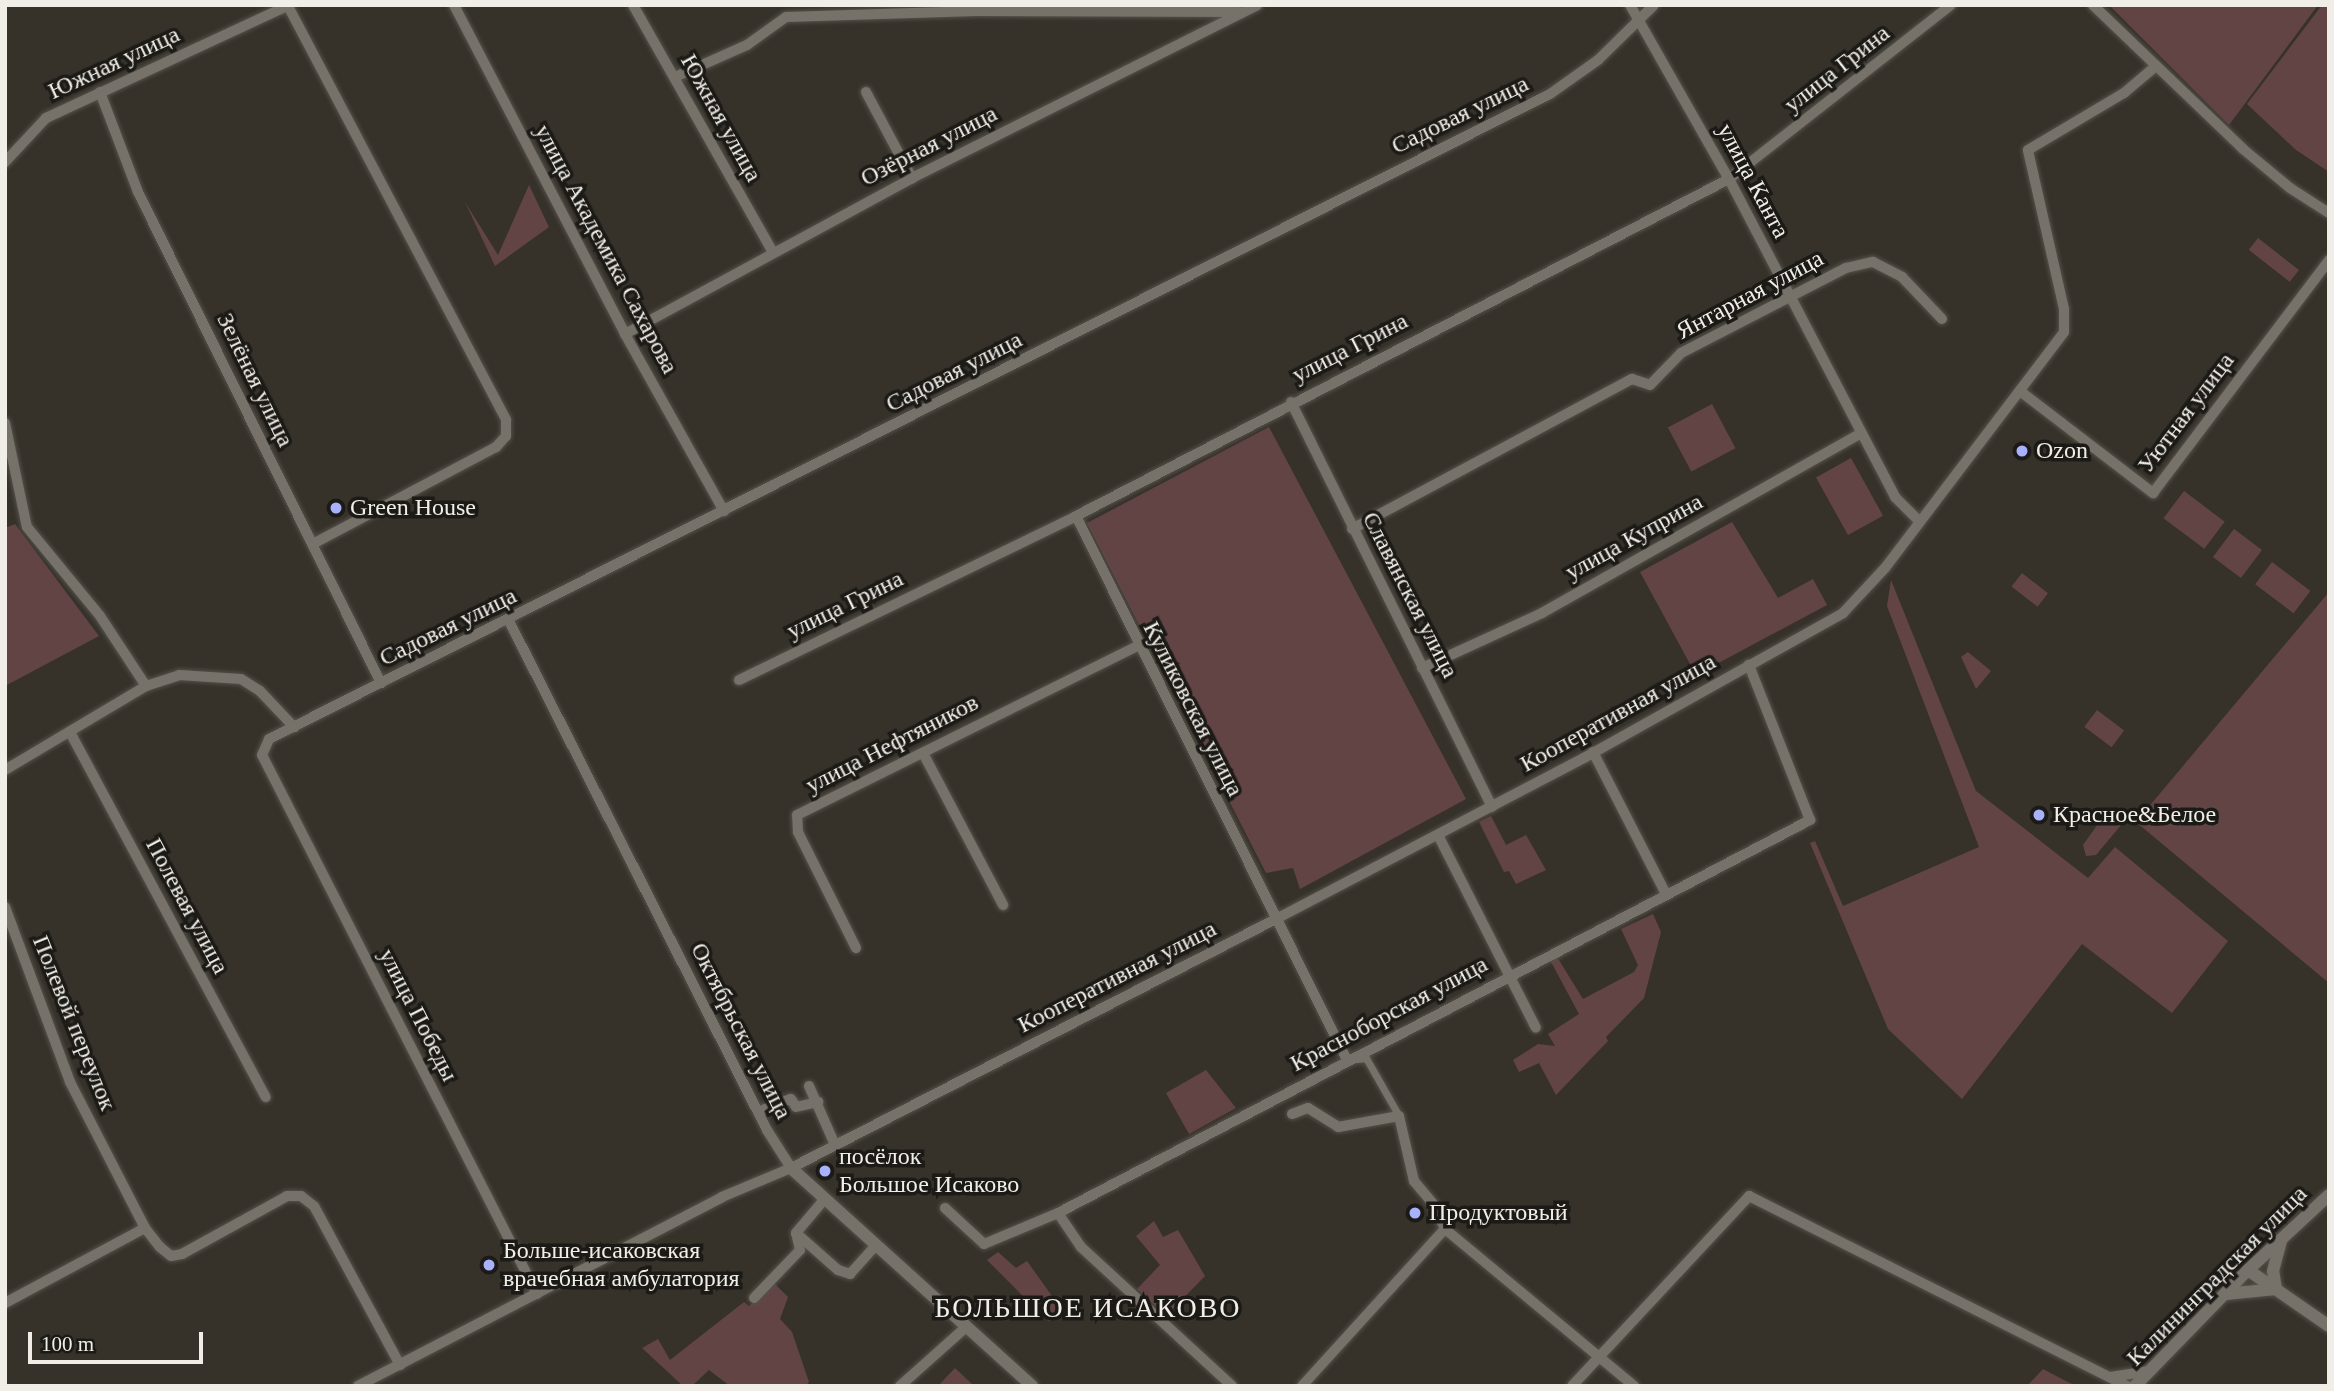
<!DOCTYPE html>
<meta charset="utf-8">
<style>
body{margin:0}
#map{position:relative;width:2334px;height:1391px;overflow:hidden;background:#36322a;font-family:"Times New Roman",serif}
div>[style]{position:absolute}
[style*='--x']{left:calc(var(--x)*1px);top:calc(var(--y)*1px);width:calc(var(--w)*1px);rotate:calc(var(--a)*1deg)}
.green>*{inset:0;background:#634445;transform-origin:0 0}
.roads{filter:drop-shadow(0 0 2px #55514a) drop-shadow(0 0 2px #55514a)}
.pedestrian>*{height:7px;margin:-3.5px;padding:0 3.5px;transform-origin:3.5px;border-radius:3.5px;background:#777269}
.minor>*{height:10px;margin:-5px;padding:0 5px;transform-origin:5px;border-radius:5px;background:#777269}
.tertiary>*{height:12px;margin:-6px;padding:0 6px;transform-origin:6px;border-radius:6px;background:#777269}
.dots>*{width:19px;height:19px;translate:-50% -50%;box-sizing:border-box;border:4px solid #1c1a16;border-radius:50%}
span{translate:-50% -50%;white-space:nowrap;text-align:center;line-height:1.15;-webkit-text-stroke:7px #1c1a16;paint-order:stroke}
.street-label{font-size:24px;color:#f1eee8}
.poi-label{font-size:24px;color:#f1eee8}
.left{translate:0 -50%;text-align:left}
.quarter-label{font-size:28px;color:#f1eee8;letter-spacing:2px}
.frame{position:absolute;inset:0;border:7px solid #f1eee8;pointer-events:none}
.scale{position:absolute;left:28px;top:1332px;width:175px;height:32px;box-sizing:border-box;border:4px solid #f1eee8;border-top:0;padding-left:9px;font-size:21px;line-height:24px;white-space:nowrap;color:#f1eee8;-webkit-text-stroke:5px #1c1a16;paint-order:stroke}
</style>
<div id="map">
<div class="green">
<div style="clip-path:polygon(2109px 5px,2318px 5px,2229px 125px)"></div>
<div style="clip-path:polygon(2322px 5px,2329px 5px,2329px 172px,2296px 150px,2247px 104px)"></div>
<div style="clip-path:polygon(529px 185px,549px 227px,495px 266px,465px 202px,498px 255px)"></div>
<div style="left:2258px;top:238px;width:52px;height:15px;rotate:38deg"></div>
<div style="left:1712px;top:404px;width:50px;height:50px;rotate:62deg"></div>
<div style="clip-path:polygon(1269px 427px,1466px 799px,1300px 889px,1293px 868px,1266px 873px,1087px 523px)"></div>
<div style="left:1851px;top:458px;width:66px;height:40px;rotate:61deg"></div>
<div style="left:2184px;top:491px;width:51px;height:34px;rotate:37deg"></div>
<div style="clip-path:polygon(1732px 522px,1778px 598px,1813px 579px,1827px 605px,1696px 675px,1640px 572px)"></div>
<div style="clip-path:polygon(15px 524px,99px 636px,5px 686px,5px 528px)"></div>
<div style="left:2234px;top:529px;width:35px;height:35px;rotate:37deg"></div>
<div style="left:2272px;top:562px;width:48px;height:28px;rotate:37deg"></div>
<div style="left:2022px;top:573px;width:33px;height:17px;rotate:38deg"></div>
<div style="clip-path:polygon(1891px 580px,1976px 791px,2088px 878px,2115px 847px,2228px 941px,2172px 1013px,2082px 944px,1962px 1099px,1888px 1029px,1810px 843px,1815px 841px,1843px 906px,1979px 847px,1887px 606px)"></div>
<div style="clip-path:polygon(2329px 592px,2329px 983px,2136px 822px)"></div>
<div style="clip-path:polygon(1968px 652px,1991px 671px,1976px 689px,1961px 657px)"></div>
<div style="left:2097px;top:710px;width:34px;height:21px;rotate:37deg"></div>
<div style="clip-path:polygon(2108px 810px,2123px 819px,2122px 824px,2096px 855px,2086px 856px,2083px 845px)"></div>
<div style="clip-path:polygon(1491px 816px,1506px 845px,1526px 835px,1546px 870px,1516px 884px,1509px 871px,1504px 872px,1479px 822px)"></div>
<div style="clip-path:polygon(1653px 914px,1661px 932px,1644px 998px,1606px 1037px,1608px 1041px,1556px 1095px,1539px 1063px,1519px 1072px,1513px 1060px,1538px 1044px,1555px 1046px,1548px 1034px,1579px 1014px,1550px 960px,1557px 957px,1583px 999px,1634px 972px,1638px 965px,1621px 929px)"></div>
<div style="clip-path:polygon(1206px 1070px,1236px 1108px,1189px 1134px,1166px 1093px)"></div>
<div style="clip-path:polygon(1154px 1221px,1163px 1237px,1178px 1230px,1205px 1276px,1166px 1316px,1137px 1289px,1160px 1265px,1136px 1236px)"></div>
<div style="clip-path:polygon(998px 1252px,1016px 1268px,1027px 1261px,1062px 1310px,1049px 1321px,1038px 1311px,987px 1260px)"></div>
<div style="clip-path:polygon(773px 1282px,788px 1297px,780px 1319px,792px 1332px,809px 1382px,806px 1386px,730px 1386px,709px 1370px,692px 1386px,683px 1386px,642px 1348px,658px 1339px,670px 1360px,744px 1302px,749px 1306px)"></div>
<div style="clip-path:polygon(955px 1368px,974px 1386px,938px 1386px)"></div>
<div style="clip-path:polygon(2043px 1369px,2062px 1379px,2076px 1386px,2027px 1386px)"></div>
</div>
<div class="roads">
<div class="pedestrian">
<div style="--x:1357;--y:1059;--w:9;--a:-6"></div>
<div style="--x:1366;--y:1058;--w:67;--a:60.4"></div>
</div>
<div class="minor">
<div style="--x:454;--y:5;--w:371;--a:62.5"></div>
<div style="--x:625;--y:334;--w:203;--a:60.8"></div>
<div style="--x:633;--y:5;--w:283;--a:60.5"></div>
<div style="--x:1630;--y:5;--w:200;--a:60.4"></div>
<div style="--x:1729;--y:179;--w:359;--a:62.4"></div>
<div style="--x:1895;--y:497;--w:35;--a:45"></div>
<div style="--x:2093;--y:5;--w:208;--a:43.8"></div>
<div style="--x:2243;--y:149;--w:61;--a:39.7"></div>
<div style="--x:2290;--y:188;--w:46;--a:32.7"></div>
<div style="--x:288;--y:6;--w:468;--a:62.2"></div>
<div style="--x:506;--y:420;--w:16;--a:90"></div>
<div style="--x:506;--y:436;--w:15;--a:132"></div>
<div style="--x:496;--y:447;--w:207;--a:152.1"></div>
<div style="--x:675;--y:77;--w:79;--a:-24"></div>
<div style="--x:747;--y:45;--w:48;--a:-35.7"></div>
<div style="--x:786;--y:17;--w:190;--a:-1.8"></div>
<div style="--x:976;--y:11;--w:263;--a:0.2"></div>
<div style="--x:100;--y:92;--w:107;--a:69.2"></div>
<div style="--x:138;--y:192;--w:548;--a:63.67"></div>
<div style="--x:866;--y:92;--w:98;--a:61.9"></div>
<div style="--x:5;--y:162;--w:60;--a:-47"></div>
<div style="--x:46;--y:118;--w:268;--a:-24.9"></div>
<div style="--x:625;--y:334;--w:327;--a:-28.5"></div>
<div style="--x:912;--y:178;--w:386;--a:-26.6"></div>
<div style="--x:2020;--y:391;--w:168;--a:37.5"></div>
<div style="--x:2153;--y:493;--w:292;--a:-52.9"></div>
<div style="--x:1291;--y:402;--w:452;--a:63.6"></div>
<div style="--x:5;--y:423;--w:106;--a:78.1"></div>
<div style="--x:27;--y:527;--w:115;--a:50.6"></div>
<div style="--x:100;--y:616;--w:84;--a:56.7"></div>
<div style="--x:146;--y:686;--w:35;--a:-18"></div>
<div style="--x:179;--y:675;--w:62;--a:3.7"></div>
<div style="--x:241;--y:679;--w:22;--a:32"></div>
<div style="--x:260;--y:691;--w:50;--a:46.6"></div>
<div style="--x:1076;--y:516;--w:608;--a:63.52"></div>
<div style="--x:1352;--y:529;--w:318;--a:-28.2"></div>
<div style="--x:1632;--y:379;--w:19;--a:18"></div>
<div style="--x:1650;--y:385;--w:45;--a:-45.9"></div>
<div style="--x:1681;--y:353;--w:186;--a:-27.3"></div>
<div style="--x:1846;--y:268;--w:28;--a:-13"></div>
<div style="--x:1873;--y:262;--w:33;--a:27"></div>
<div style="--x:1902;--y:277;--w:58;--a:46.4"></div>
<div style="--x:509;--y:621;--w:571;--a:63.12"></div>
<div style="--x:767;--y:1130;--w:45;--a:57.7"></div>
<div style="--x:1422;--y:668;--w:132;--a:-24.6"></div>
<div style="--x:1542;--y:613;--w:366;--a:-29.4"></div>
<div style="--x:739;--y:680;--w:375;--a:-25.9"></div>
<div style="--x:1076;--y:516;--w:735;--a:-27.3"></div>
<div style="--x:1729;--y:179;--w:282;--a:-38.1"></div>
<div style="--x:71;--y:734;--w:412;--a:61.8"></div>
<div style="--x:1593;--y:752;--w:160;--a:62.8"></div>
<div style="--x:923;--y:753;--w:172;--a:62.2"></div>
<div style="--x:5;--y:770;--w:164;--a:-30.8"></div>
<div style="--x:1438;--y:835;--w:216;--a:63.1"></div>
<div style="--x:5;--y:907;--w:187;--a:69.6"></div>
<div style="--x:70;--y:1082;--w:164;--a:62.8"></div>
<div style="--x:145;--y:1228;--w:24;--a:52"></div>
<div style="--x:160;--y:1247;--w:14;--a:39"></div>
<div style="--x:171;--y:1256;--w:11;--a:-10"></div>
<div style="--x:182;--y:1254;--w:120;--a:-28.9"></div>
<div style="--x:287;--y:1196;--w:14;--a:0"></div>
<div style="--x:301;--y:1196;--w:16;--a:38"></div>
<div style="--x:314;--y:1206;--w:181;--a:61.6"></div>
<div style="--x:856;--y:948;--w:130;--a:-116.6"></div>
<div style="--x:798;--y:832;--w:17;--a:-93"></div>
<div style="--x:797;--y:815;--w:381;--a:-26.4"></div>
<div style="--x:809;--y:1086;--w:64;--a:66.2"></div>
<div style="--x:758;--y:1112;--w:35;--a:-22"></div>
<div style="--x:791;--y:1099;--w:9;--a:58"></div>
<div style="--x:796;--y:1107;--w:23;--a:-13"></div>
<div style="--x:1292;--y:1114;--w:17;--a:-21"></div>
<div style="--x:1308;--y:1108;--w:36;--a:32"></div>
<div style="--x:1338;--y:1127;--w:62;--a:-10.2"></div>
<div style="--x:1399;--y:1116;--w:67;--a:77"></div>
<div style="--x:1414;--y:1181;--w:30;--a:50"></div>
<div style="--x:1433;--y:1204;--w:28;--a:64"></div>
<div style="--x:1445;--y:1229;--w:246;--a:39.7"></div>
<div style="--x:823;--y:1201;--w:42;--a:130.2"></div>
<div style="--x:796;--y:1233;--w:56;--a:41.4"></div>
<div style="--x:838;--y:1270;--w:13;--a:18"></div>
<div style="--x:850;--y:1274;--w:38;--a:-48"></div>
<div style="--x:945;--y:1208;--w:53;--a:42.7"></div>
<div style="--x:984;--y:1244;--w:80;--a:-22.7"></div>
<div style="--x:1058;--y:1213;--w:849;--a:-27.59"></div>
<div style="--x:1810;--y:820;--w:167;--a:-111.5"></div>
<div style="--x:1058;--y:1213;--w:41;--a:55.9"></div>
<div style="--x:1081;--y:1247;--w:205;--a:42.6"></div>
<div style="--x:537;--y:1294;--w:605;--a:-117.03"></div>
<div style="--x:262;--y:755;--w:17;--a:-66"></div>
<div style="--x:269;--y:739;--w:1434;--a:-26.73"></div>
<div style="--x:1550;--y:94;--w:59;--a:-35.3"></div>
<div style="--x:1598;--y:60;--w:78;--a:-44.5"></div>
<div style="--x:754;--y:1298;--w:66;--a:-46.2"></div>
<div style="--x:800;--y:1250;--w:17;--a:-103"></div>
<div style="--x:5;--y:1303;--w:159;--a:-28.2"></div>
<div style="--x:2111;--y:1377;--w:38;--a:-9"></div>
<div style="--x:358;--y:1386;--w:410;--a:-27.4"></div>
<div style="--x:722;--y:1197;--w:75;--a:-22.8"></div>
<div style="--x:791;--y:1168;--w:543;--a:-27.18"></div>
<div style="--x:1274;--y:920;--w:350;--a:-27.6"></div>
<div style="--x:1584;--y:758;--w:297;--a:-29.2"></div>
<div style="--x:1843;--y:613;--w:62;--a:-47"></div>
<div style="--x:1885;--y:568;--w:296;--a:-52.8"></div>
<div style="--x:2064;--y:332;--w:23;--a:-90"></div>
<div style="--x:2064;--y:309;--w:163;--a:-102.8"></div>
<div style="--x:2028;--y:150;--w:112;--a:-30.7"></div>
<div style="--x:2124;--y:93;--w:42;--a:-40.2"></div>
<div style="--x:900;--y:1386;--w:89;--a:-41.8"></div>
<div style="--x:1302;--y:1386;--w:212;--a:-47.7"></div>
<div style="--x:1572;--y:1386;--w:260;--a:-47"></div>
<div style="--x:1749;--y:1196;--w:423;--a:26.7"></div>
</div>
<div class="tertiary">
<div style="--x:791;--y:1168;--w:325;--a:42.1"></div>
<div style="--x:2248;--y:1270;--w:98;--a:34.7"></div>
<div style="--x:2226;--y:1294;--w:50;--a:-5.7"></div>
<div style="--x:2276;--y:1289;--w:18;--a:-99"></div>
<div style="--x:2273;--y:1271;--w:31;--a:-75"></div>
<div style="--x:2135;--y:1386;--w:162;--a:-45.8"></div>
<div style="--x:2248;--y:1270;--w:110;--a:-42.8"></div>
</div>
</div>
<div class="dots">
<div style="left:2022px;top:451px;background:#a7b1fc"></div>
<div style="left:336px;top:508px;background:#a7b1fc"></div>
<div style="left:2039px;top:815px;background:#a7b1fc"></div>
<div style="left:825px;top:1171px;background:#a7b1fc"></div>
<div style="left:1415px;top:1213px;background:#a7b1fc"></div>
<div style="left:489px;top:1265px;background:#a7b1fc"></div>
</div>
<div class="street-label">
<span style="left:114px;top:63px;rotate:-25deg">Южная улица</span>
<span style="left:1837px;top:69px;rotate:-38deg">улица Грина</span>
<span style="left:1460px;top:115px;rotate:-26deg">Садовая улица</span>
<span style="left:721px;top:118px;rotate:61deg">Южная улица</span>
<span style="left:929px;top:146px;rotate:-27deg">Озёрная улица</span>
<span style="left:1753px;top:181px;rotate:62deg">улица Канта</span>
<span style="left:606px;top:249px;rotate:62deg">улица Академика Сахарова</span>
<span style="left:1750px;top:295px;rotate:-28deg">Янтарная улица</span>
<span style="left:1350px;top:348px;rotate:-27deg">улица Грина</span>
<span style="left:954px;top:372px;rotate:-27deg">Садовая улица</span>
<span style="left:255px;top:380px;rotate:64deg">Зелёная улица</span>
<span style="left:2186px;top:413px;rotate:-53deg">Уютная улица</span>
<span style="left:1634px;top:537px;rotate:-29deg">улица Куприна</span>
<span style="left:1410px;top:595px;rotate:63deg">Славянская улица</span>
<span style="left:845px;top:605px;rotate:-26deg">улица Грина</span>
<span style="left:448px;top:627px;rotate:-26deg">Садовая улица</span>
<span style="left:1193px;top:709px;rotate:63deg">Куликовская улица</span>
<span style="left:1618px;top:713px;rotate:-29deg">Кооперативная улица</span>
<span style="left:892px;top:744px;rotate:-27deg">улица Нефтяников</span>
<span style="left:187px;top:906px;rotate:62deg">Полевая улица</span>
<span style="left:1117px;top:977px;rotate:-27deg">Кооперативная улица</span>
<span style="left:1389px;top:1014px;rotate:-28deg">Красноборская улица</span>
<span style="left:418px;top:1015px;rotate:63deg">улица Победы</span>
<span style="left:74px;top:1023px;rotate:68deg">Полевой переулок</span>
<span style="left:741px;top:1031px;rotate:63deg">Октябрьская улица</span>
<span style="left:2217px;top:1276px;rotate:-45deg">Калининградская улица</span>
</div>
<div class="poi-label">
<span class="left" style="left:2036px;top:451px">Ozon</span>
<span class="left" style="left:350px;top:508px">Green House</span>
<span class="left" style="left:2053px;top:815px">Красное&amp;Белое</span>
<span class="left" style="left:839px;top:1171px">посёлок<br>Большое Исаково</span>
<span class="left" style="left:1429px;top:1213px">Продуктовый</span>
<span class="left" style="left:503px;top:1265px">Больше-исаковская<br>врачебная амбулатория</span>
</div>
<div class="quarter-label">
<span style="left:1088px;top:1308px">БОЛЬШОЕ ИСАКОВО</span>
</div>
<div class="frame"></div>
<div class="scale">100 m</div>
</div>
